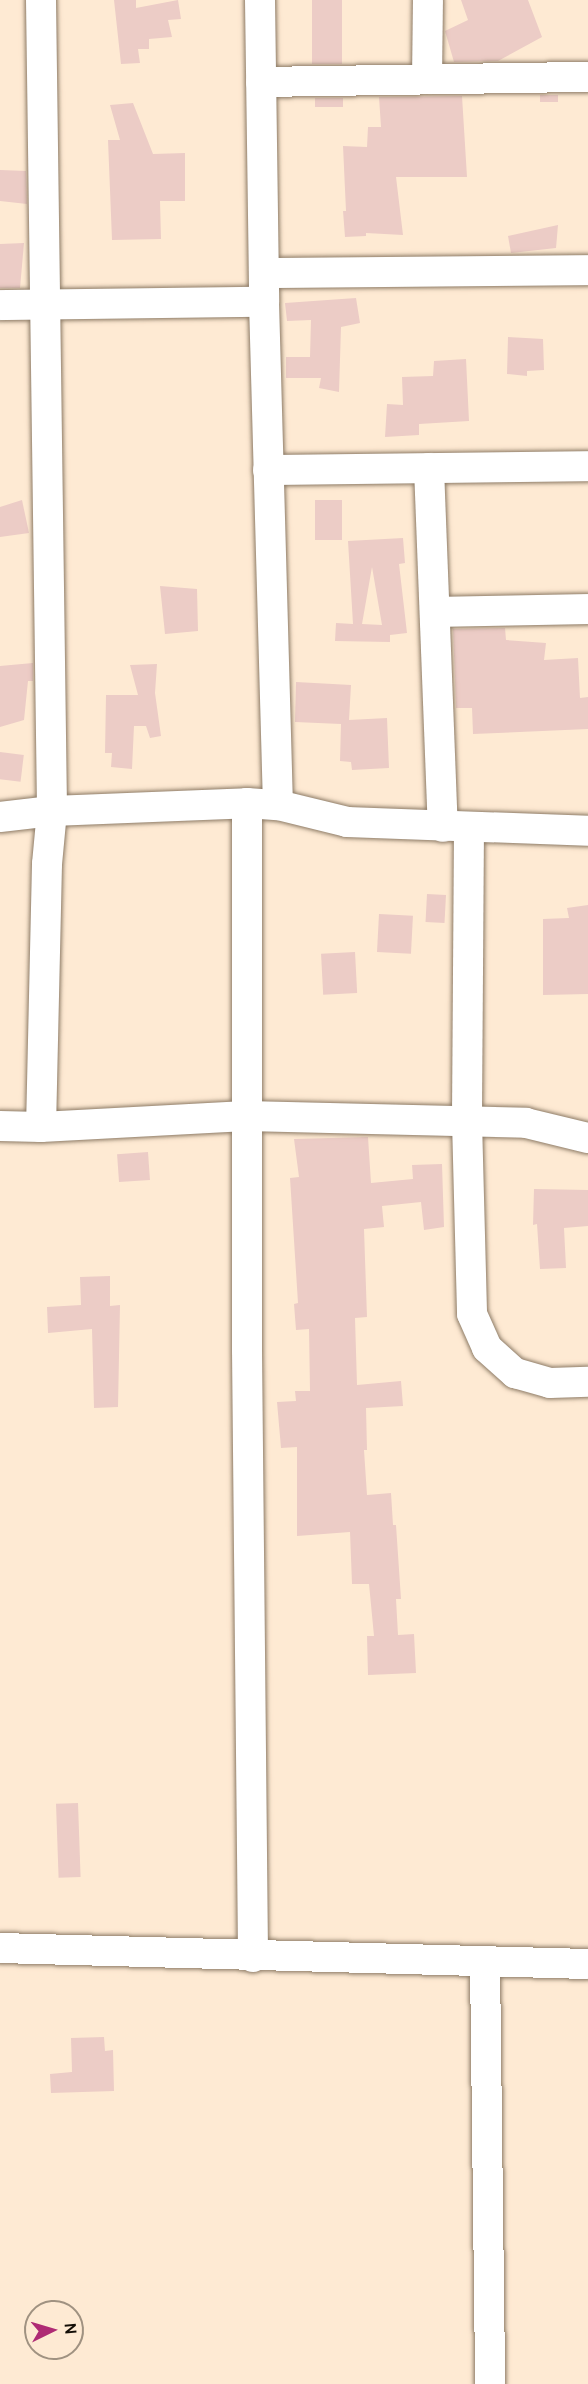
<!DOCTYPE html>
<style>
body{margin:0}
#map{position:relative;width:588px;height:2384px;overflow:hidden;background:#feead3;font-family:Cabin,sans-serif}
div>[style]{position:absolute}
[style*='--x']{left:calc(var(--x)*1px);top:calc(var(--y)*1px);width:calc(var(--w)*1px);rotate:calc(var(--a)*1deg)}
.building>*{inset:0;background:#ecccc6;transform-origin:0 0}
.roads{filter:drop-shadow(0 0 2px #8d7b66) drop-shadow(0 0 2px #8d7b66)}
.minor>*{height:30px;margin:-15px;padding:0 15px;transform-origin:15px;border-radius:15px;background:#fff}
span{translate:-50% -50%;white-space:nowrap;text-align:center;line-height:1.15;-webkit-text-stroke:5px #feead3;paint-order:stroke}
.north{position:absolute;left:24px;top:2300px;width:60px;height:60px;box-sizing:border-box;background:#feead3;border:2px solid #a09281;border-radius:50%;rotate:85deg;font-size:16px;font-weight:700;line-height:24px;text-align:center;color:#140e06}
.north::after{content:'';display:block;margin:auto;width:21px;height:27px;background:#af2b74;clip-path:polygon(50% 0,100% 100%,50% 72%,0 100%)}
</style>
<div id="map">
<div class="building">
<div style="clip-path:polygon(114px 0,136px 0,136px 8px,178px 0,181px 19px,168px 20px,172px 37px,149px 39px,149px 49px,138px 49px,140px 63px,121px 64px)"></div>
<div style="left:312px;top:0;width:30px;height:64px"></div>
<div style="clip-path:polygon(461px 0,528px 0,542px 37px,498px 61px,454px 62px,445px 31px,468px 20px)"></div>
<div style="left:540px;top:95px;width:18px;height:7px"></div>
<div style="clip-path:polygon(462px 96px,467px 177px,396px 177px,403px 235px,366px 233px,366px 236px,345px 237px,343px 211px,346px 211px,343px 146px,367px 147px,368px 127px,381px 127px,379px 97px)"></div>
<div style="left:315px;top:98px;width:28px;height:9px"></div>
<div style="clip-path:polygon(133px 103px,153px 154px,185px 153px,185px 201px,160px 201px,161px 239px,112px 240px,108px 140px,120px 140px,110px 105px)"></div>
<div style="clip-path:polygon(0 170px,26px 171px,27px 204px,0 201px)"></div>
<div style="clip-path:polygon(558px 225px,556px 248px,511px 253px,508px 236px)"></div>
<div style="clip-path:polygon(24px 243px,20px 288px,0 288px,0 244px)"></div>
<div style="clip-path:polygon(356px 298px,360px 323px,341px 327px,339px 392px,319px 388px,321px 378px,286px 378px,286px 357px,310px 357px,311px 320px,287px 321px,285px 303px)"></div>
<div style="clip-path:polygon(508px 337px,543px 339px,544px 370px,527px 371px,527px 376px,507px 374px)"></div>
<div style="clip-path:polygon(466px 359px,469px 421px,419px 424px,419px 435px,385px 437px,387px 404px,403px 405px,402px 377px,433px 376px,434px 361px)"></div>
<div style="clip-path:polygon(22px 500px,29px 533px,0 537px,0 507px)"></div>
<div style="left:315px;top:500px;width:27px;height:40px"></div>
<div style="clip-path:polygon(evenodd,403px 538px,405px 563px,399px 564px,407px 633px,390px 635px,390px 642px,335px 641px,336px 623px,353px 624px,348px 541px,403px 538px,372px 567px,382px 625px,362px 624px,372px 567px)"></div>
<div style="clip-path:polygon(160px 586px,197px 589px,198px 631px,165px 634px)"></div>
<div style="clip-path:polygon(505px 628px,506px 640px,546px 643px,544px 660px,578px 658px,580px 698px,588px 697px,588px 729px,473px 734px,472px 708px,456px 708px,453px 629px)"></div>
<div style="clip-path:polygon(33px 663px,33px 681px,28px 681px,24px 720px,0 727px,0 666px)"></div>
<div style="clip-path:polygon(157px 664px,155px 693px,161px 736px,150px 738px,146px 726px,134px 726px,132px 769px,111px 767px,112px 753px,105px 753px,106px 695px,138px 695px,130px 665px)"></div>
<div style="clip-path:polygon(296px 682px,351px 685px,349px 720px,387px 718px,389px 768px,352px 770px,351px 762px,340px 761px,341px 724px,295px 722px)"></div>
<div style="left:0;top:752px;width:24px;height:27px;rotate:7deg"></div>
<div style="left:427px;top:894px;width:19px;height:28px;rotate:3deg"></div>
<div style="clip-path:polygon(588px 905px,588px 994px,543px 995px,543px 919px,569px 918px,567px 908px)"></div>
<div style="left:379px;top:914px;width:34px;height:38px;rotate:3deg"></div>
<div style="left:355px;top:952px;width:41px;height:34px;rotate:87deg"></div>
<div style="clip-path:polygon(368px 1137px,371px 1183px,413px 1179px,412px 1165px,442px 1164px,444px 1227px,424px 1230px,421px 1202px,382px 1206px,384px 1227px,364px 1229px,367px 1317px,355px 1318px,357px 1385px,401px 1381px,403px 1406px,366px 1408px,367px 1450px,364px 1450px,367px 1495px,391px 1493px,393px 1525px,396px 1525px,401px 1599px,396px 1599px,398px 1635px,414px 1634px,416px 1673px,368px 1675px,367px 1636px,374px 1636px,369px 1584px,352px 1584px,350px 1532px,297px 1536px,297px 1447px,281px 1448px,277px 1402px,296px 1401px,295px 1391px,310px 1391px,309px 1329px,296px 1330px,294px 1304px,298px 1303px,290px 1178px,299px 1177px,294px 1139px)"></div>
<div style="left:148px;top:1152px;width:28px;height:31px;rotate:86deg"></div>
<div style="clip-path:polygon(534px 1189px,588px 1190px,588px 1226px,564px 1228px,566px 1268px,540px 1269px,537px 1224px,533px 1225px)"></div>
<div style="clip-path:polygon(110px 1276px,110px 1306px,120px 1305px,118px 1407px,94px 1408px,92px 1329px,48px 1333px,47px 1307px,81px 1305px,80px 1277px)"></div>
<div style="left:78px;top:1803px;width:74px;height:22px;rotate:88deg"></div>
<div style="clip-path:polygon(104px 2037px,105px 2051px,113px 2050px,114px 2091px,51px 2093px,50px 2074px,72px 2072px,71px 2038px)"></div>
</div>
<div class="roads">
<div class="minor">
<div style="--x:41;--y:0;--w:811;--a:89.22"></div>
<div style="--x:52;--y:811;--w:53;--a:95.4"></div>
<div style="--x:47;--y:864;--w:263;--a:91.3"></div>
<div style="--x:260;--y:0;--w:302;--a:89.2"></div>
<div style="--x:264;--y:302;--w:503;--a:88.41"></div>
<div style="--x:427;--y:79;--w:79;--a:-89.3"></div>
<div style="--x:261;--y:82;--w:327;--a:-0.9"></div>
<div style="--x:264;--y:273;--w:324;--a:-0.5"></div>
<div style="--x:0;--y:305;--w:264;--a:-0.7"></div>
<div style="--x:429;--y:468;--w:359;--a:87.8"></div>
<div style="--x:268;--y:470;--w:320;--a:-0.7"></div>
<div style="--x:435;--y:612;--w:153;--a:-1.1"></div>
<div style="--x:247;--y:803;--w:547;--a:90"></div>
<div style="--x:247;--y:1350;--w:607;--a:89.43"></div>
<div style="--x:0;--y:817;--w:52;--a:-6.6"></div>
<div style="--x:52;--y:811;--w:195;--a:-2.3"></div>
<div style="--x:247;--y:803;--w:31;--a:4"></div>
<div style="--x:278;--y:805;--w:71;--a:13.8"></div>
<div style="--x:347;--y:822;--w:241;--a:2.1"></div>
<div style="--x:469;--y:828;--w:293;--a:90.4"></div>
<div style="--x:467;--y:1121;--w:193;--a:88.5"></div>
<div style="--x:472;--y:1314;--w:37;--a:66"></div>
<div style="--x:487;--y:1348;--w:38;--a:42"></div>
<div style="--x:515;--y:1373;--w:36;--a:16"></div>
<div style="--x:550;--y:1383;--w:38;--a:-2"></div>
<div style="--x:0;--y:1126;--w:41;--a:1.4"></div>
<div style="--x:41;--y:1127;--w:205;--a:-3.1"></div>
<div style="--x:246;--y:1116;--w:280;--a:1.4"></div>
<div style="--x:526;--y:1123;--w:64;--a:13.6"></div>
<div style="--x:0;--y:1948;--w:588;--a:1.56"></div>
<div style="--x:485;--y:1962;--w:422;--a:89.3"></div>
</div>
</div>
<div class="north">N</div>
</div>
